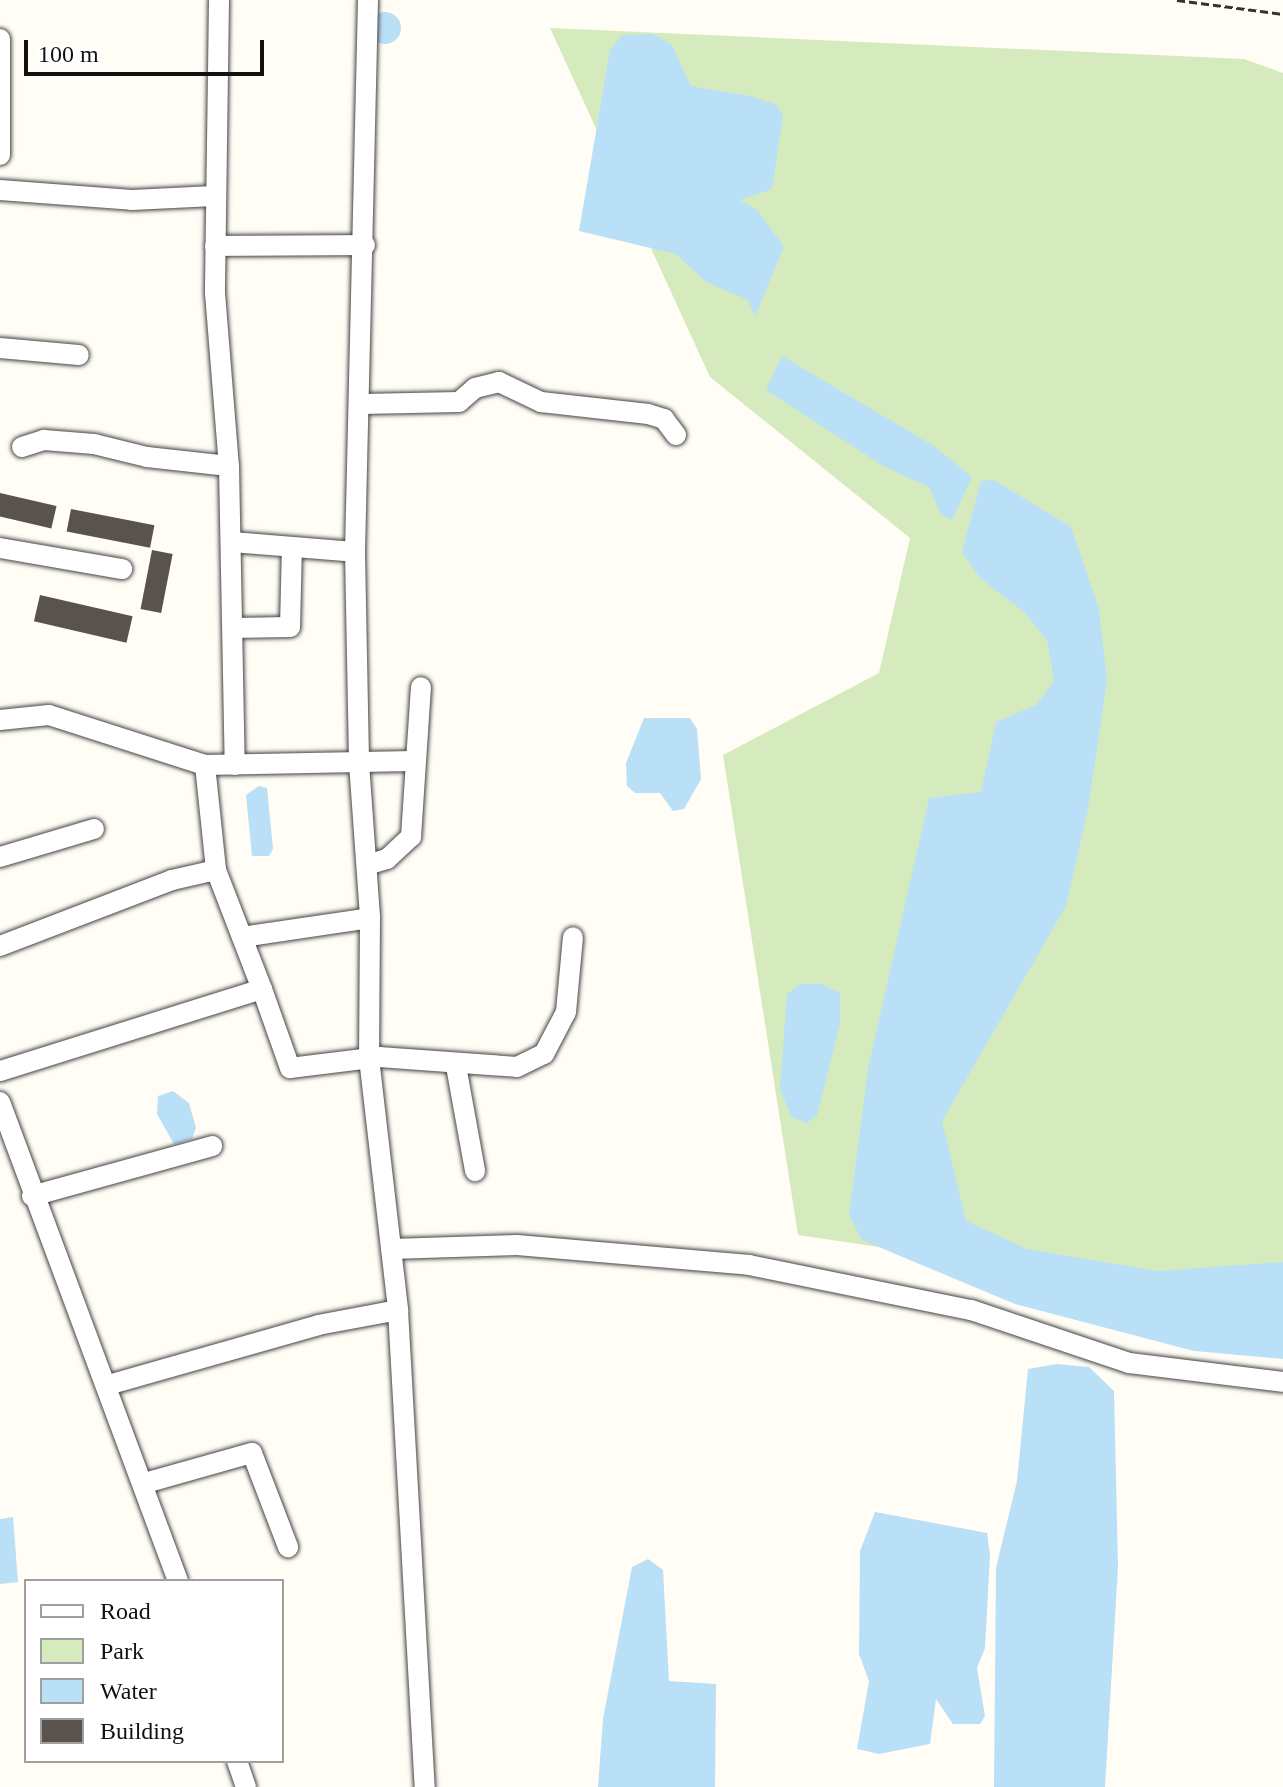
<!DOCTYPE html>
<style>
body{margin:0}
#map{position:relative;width:1283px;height:1787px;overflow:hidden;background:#fffdf5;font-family:Georgia,serif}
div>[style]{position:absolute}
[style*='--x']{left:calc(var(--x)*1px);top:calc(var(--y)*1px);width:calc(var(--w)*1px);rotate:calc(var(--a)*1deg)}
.green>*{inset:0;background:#d5ebbd}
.water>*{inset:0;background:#b9e0f7}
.round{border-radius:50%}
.building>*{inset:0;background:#5a524d;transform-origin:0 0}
.path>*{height:3px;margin-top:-1.5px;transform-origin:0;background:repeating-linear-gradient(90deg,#333 0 8px,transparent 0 12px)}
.roads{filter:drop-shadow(0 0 2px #444) drop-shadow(0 0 2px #444)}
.minor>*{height:20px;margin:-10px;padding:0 10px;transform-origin:10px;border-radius:10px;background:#fff}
span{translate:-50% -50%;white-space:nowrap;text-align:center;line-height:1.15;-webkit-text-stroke:8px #fff;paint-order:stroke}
.legend{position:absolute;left:24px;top:1579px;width:260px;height:184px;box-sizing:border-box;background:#fff;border:2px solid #a0a0a0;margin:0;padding:10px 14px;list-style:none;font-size:24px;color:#111}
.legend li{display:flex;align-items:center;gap:16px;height:40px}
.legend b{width:40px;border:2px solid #a0a0a0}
.scale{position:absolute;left:24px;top:40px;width:240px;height:36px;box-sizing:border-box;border:4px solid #111;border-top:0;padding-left:10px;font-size:24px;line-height:28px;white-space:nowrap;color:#111;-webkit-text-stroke:6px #fff;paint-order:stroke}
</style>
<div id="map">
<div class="green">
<div style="clip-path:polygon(550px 28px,1244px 59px,1283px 73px,1283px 1307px,798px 1235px,723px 755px,879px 673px,910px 538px,710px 377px)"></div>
</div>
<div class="water">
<div class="round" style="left:369px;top:12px;width:32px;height:32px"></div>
<div style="clip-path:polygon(653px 34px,672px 45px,691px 86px,750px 96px,777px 105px,783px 115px,772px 189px,740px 200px,758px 211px,784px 247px,755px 316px,748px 300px,706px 282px,676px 254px,579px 231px,610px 50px,622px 35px)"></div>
<div style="clip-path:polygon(782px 356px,934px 446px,972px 477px,952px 520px,941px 515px,929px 487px,883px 466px,766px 390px)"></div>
<div style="clip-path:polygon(994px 480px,1071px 527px,1099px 609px,1107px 681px,1088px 809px,1066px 906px,942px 1121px,966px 1221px,1027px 1249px,1157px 1271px,1283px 1262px,1283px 1359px,1194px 1351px,1015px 1304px,862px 1240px,849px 1215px,868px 1069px,929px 798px,981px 792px,996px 722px,1036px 705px,1054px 681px,1047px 640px,1023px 611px,980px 578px,962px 552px,981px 481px)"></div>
<div style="clip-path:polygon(644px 718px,690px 718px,697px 729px,701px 779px,684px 809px,673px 811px,660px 793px,635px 793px,627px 786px,626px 763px)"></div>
<div style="clip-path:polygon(259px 786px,267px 788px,273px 849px,269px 856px,252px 856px,246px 795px)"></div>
<div style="clip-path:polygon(800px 984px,822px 984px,840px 993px,840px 1023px,817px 1115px,807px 1123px,791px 1117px,780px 1088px,787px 994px)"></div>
<div style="clip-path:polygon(173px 1091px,189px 1103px,196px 1128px,192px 1139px,174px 1144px,157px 1114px,158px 1096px)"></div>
<div style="clip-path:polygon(1057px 1364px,1089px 1367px,1114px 1391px,1118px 1567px,1105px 1787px,994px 1787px,996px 1568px,1017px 1481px,1028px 1369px)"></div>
<div style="clip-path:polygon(875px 1512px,987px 1533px,990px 1555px,985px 1648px,977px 1668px,985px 1716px,980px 1724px,953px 1724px,936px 1699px,930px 1744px,879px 1754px,857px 1749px,869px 1681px,859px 1654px,860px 1551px)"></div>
<div style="clip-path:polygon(13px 1517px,18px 1582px,0 1584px,0 1519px)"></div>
<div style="clip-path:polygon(648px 1559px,663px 1570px,669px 1681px,716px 1684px,715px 1787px,598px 1787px,603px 1719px,632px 1567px)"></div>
</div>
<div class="building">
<div style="left:0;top:493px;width:58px;height:23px;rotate:13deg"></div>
<div style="left:71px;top:509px;width:85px;height:23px;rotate:11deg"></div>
<div style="left:152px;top:550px;width:21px;height:60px;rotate:11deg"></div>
<div style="left:40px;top:595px;width:95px;height:27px;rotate:13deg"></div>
</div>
<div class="path">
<div style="--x:1177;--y:0;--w:107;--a:7.5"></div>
</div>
<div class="roads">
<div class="minor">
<div style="--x:219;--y:0;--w:293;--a:90.8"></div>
<div style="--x:215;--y:293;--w:174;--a:85.4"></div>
<div style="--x:229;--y:466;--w:299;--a:88.9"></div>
<div style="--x:368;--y:0;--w:552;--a:91.35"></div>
<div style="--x:355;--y:552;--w:211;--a:88.9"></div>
<div style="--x:359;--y:763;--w:155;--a:85.9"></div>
<div style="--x:370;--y:918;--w:140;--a:90.4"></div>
<div style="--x:369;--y:1058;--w:254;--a:83.4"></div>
<div style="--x:398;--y:1310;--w:478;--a:86.8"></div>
<div style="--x:0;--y:39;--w:116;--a:90"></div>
<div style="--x:0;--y:190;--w:132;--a:4.3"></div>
<div style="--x:132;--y:200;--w:82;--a:-2.8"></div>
<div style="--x:215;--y:246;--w:150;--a:-0.4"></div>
<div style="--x:0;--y:348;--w:79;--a:5.1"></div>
<div style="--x:362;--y:404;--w:97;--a:-1.2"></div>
<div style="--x:459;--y:402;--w:21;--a:-41"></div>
<div style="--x:475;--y:388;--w:25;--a:-14"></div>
<div style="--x:499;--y:382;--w:47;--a:25.5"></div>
<div style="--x:541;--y:402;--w:108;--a:6.4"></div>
<div style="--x:648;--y:414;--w:17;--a:17"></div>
<div style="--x:664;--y:419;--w:20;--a:53"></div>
<div style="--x:22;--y:447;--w:23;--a:-18"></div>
<div style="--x:44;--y:440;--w:50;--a:4.6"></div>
<div style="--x:94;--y:444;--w:55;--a:13.8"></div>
<div style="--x:147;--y:457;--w:82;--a:6.3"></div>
<div style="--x:232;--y:542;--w:123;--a:4.6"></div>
<div style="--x:0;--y:548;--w:124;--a:9.8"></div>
<div style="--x:233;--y:628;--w:57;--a:-1"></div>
<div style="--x:290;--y:627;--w:80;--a:-88.6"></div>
<div style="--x:0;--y:720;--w:49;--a:-5.8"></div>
<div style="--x:49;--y:715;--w:164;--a:17.8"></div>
<div style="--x:205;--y:765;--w:208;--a:-1.1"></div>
<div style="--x:205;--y:765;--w:106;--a:84"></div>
<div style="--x:0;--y:857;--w:98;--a:-16.6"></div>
<div style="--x:367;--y:865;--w:21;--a:-17"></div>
<div style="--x:387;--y:859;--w:33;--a:-43"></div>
<div style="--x:411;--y:837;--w:150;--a:-86.2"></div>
<div style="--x:242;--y:937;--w:129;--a:-8.4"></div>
<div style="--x:0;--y:946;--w:184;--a:-21"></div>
<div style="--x:172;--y:880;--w:45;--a:-12.8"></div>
<div style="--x:216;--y:870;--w:128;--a:68.9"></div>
<div style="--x:262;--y:989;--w:275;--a:162.6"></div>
<div style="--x:262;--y:989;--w:84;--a:70.5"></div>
<div style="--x:290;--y:1068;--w:90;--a:-7"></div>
<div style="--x:379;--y:1057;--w:138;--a:4.1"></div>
<div style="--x:517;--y:1067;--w:30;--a:-26"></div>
<div style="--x:544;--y:1054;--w:47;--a:-62.4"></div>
<div style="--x:566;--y:1012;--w:75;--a:-84.7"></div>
<div style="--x:456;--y:1066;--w:107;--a:79.7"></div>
<div style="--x:0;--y:1102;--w:511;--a:69.61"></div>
<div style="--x:32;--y:1196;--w:187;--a:-15.5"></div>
<div style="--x:391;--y:1249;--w:126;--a:-1.8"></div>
<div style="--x:517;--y:1245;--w:233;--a:4.9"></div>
<div style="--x:749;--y:1265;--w:227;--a:11.5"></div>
<div style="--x:971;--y:1310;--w:167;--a:18.5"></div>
<div style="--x:1129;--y:1363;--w:155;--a:7"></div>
<div style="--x:108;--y:1385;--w:218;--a:-15.9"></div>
<div style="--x:318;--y:1325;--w:81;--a:-10.6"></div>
<div style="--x:145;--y:1483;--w:111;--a:-15.7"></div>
<div style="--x:252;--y:1453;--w:101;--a:69"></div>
<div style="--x:237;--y:1761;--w:28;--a:71"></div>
</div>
</div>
<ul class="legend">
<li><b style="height:10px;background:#fff"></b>Road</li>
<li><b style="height:22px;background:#d5ebbd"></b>Park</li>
<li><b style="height:22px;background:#b9e0f7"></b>Water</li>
<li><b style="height:22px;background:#5a524d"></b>Building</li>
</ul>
<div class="scale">100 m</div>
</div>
